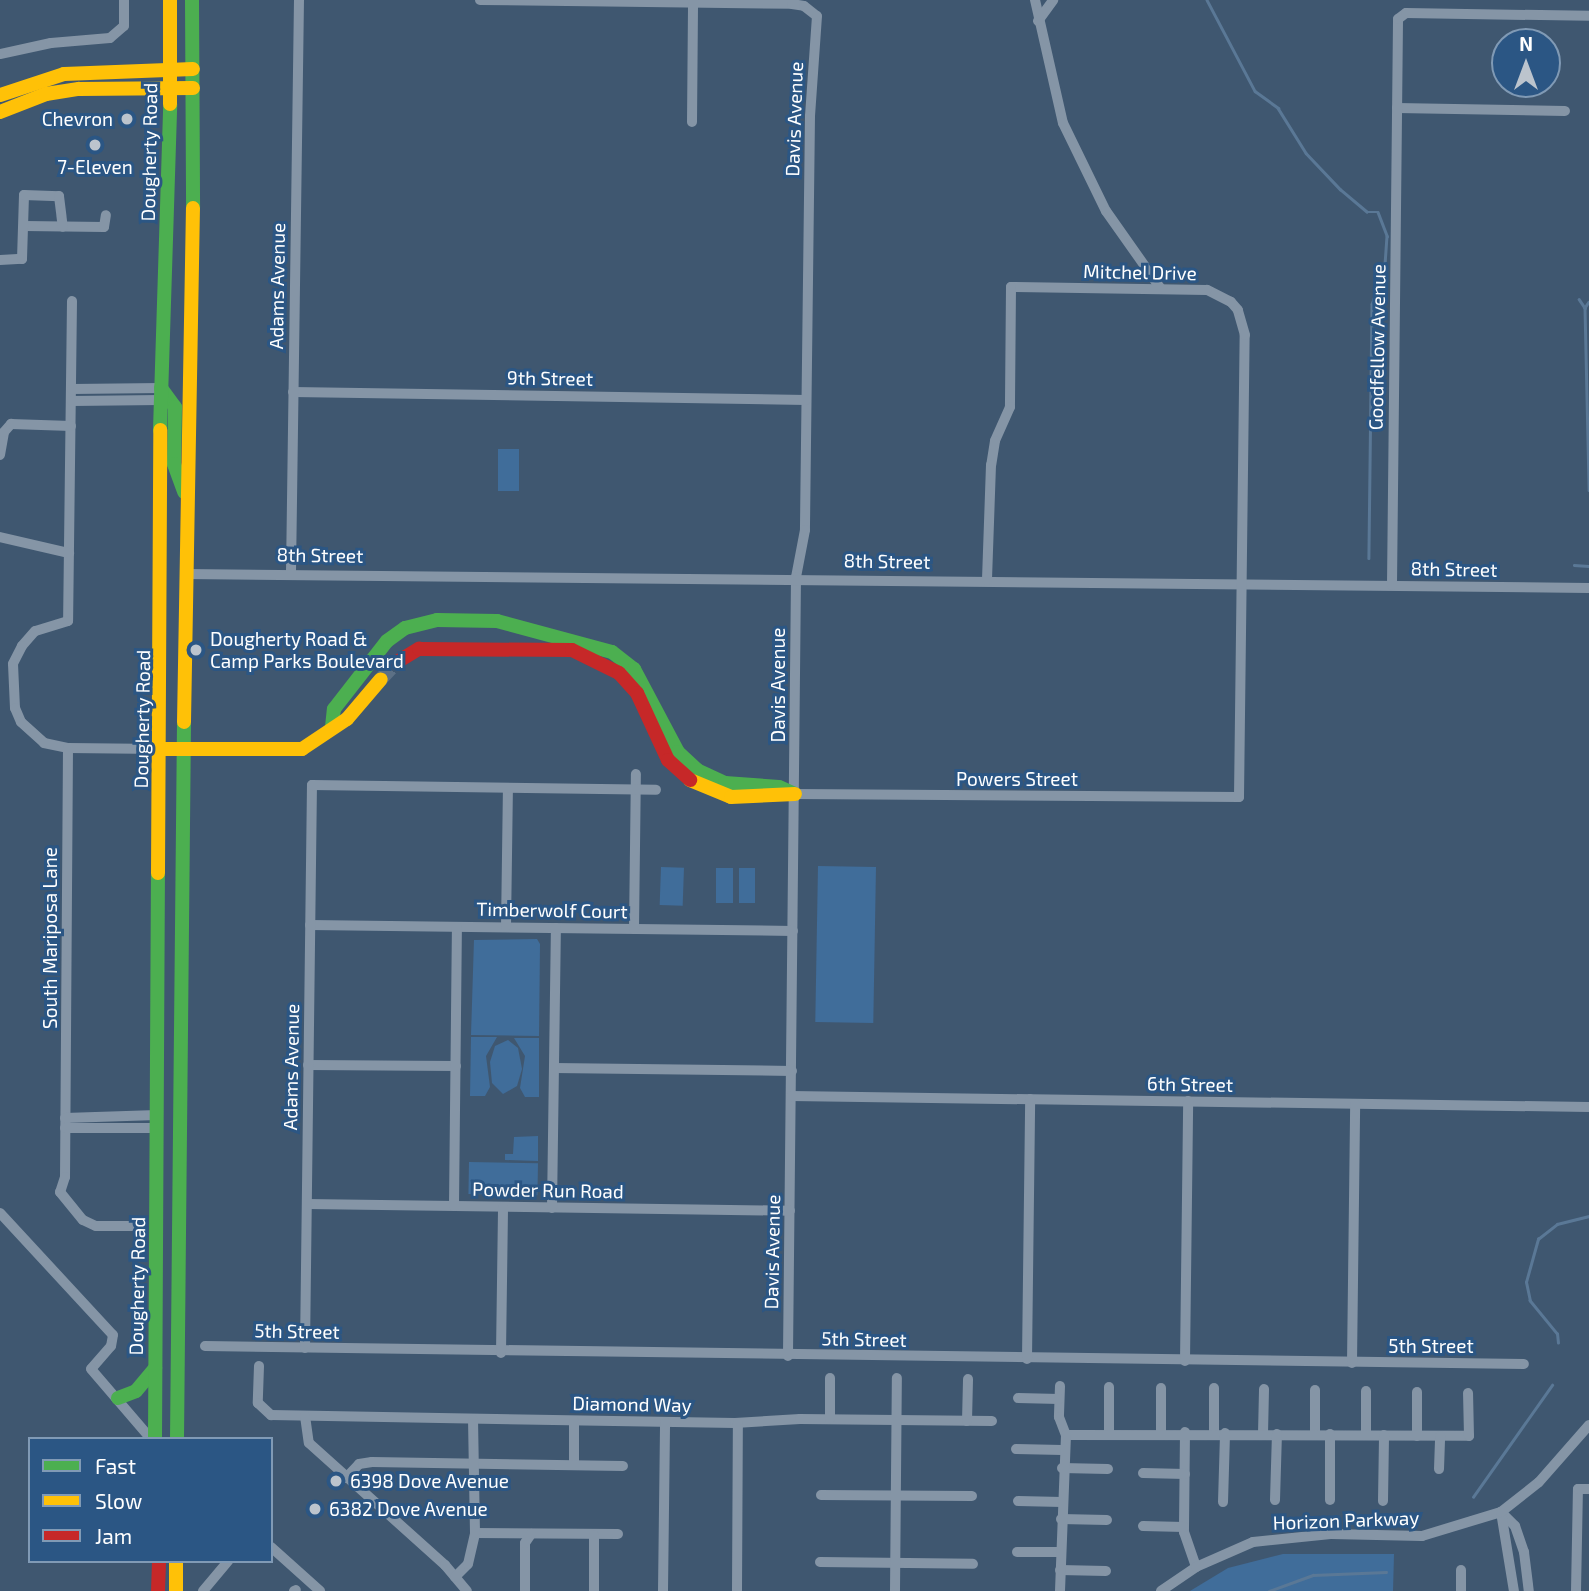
<!DOCTYPE html>
<style>
body{margin:0}
#map{position:relative;width:1589px;height:1591px;overflow:hidden;background:#3f5770;font-family:"Exo 2",sans-serif}
div>[style]{position:absolute}
[style*='--x']{left:calc(var(--x)*1px);top:calc(var(--y)*1px);width:calc(var(--w)*1px);rotate:calc(var(--a)*1deg)}
.green>*{inset:0;background:#406d9a;transform-origin:0 0}
.stream>*{height:2.5px;margin:-1.25px;padding:0 1.25px;transform-origin:1.25px;border-radius:1.25px;background:#5a7896}
.secondary-tunnel>*{height:14px;margin-top:-7px;transform-origin:0;background:repeating-linear-gradient(90deg,#5c7085 0 14px,transparent 0 21px)}
.street>*{height:10px;margin:-5px;padding:0 5px;transform-origin:5px;border-radius:5px;background:#8595a6}
.fast>*{height:14px;margin:-7px;padding:0 7px;transform-origin:7px;border-radius:7px;background:#4caf50}
.slow>*{height:14px;margin:-7px;padding:0 7px;transform-origin:7px;border-radius:7px;background:#ffc107}
.jam>*{height:14px;margin:-7px;padding:0 7px;transform-origin:7px;border-radius:7px;background:#c62828}
.dots>*{width:19px;height:19px;translate:-50% -50%;box-sizing:border-box;border:4px solid #2b5684;border-radius:50%}
span{translate:-50% -50%;white-space:nowrap;text-align:center;line-height:1.15;-webkit-text-stroke:6px #2b5684;paint-order:stroke}
.poi-label{font-size:19px;color:#fff}
.right{translate:-100% -50%;text-align:right}
.left{translate:0 -50%;text-align:left}
.street-label{font-size:19px;color:#fff}
.legend{position:absolute;left:28px;top:1437px;width:245px;height:126px;box-sizing:border-box;background:#2b5684;border:2px solid #809ab5;margin:0;padding:9px 12px;list-style:none;font-size:21px;color:#fff}
.legend li{display:flex;align-items:center;gap:14px;height:35px}
.legend b{width:35px;border:2px solid #809ab5}
.north{position:absolute;left:1491px;top:28px;width:70px;height:70px;box-sizing:border-box;background:#2b5684;border:2px solid #809ab5;border-radius:50%;rotate:0deg;font-size:19px;font-weight:700;line-height:28px;text-align:center;color:#fff}
.north::after{content:'';display:block;margin:auto;width:24px;height:32px;background:#bcc4cd;clip-path:polygon(50% 0,100% 100%,50% 72%,0 100%)}
</style>
<div id="map">
<div class="green">
<div style="left:498px;top:449px;width:21px;height:42px"></div>
<div style="left:818px;top:866px;width:58px;height:156px;rotate:1deg"></div>
<div style="left:661px;top:867px;width:23px;height:38px;rotate:2deg"></div>
<div style="left:716px;top:868px;width:17px;height:35px"></div>
<div style="left:739px;top:868px;width:16px;height:35px"></div>
<div style="clip-path:polygon(537px 939px,540px 944px,539px 1036px,471px 1035px,474px 940px)"></div>
<div style="clip-path:polygon(471px 1037px,497px 1037px,486px 1056px,490px 1087px,485px 1096px,470px 1096px)"></div>
<div style="clip-path:polygon(514px 1038px,539px 1038px,539px 1097px,525px 1097px,520px 1088px,525px 1056px)"></div>
<div style="clip-path:polygon(508px 1040px,518px 1048px,522px 1069px,517px 1086px,503px 1094px,492px 1083px,490px 1062px,495px 1046px)"></div>
<div style="clip-path:polygon(538px 1136px,538px 1161px,505px 1160px,505px 1154px,513px 1154px,514px 1137px)"></div>
<div style="left:469px;top:1162px;width:69px;height:32px;rotate:1deg"></div>
<div style="clip-path:polygon(1283px 1554px,1394px 1554px,1393px 1591px,1190px 1591px,1228px 1568px)"></div>
</div>
<div class="stream">
<div style="--x:1207;--y:0;--w:103;--a:62.2"></div>
<div style="--x:1255;--y:91;--w:29;--a:36"></div>
<div style="--x:1278;--y:108;--w:53;--a:58.1"></div>
<div style="--x:1306;--y:153;--w:50;--a:46.6"></div>
<div style="--x:1340;--y:189;--w:35;--a:40"></div>
<div style="--x:1367;--y:212;--w:11;--a:0"></div>
<div style="--x:1378;--y:212;--w:26;--a:69"></div>
<div style="--x:1387;--y:236;--w:31;--a:94"></div>
<div style="--x:1385;--y:267;--w:39;--a:109"></div>
<div style="--x:1372;--y:304;--w:254;--a:90.7"></div>
<div style="--x:1579;--y:299;--w:11;--a:56"></div>
<div style="--x:1589;--y:302;--w:7;--a:124"></div>
<div style="--x:1585;--y:308;--w:182;--a:88.7"></div>
<div style="--x:1574;--y:565;--w:15;--a:4"></div>
<div style="--x:1558;--y:1343;--w:9;--a:-96"></div>
<div style="--x:1557;--y:1334;--w:43;--a:-129.3"></div>
<div style="--x:1530;--y:1301;--w:19;--a:-102"></div>
<div style="--x:1526;--y:1282;--w:45;--a:-74.4"></div>
<div style="--x:1538;--y:1239;--w:24;--a:-38"></div>
<div style="--x:1557;--y:1224;--w:33;--a:-14"></div>
<div style="--x:1473;--y:1497;--w:137;--a:-54.8"></div>
<div style="--x:1269;--y:1591;--w:47;--a:-20"></div>
<div style="--x:1313;--y:1575;--w:73;--a:-2.4"></div>
</div>
<div class="secondary-tunnel">
<div style="--x:381;--y:679;--w:23;--a:-47"></div>
</div>
<div class="street">
<div style="--x:480;--y:0;--w:312;--a:0.7"></div>
<div style="--x:792;--y:4;--w:12;--a:9"></div>
<div style="--x:804;--y:6;--w:16;--a:38"></div>
<div style="--x:817;--y:16;--w:100;--a:94"></div>
<div style="--x:810;--y:116;--w:414;--a:90.7"></div>
<div style="--x:805;--y:530;--w:48;--a:100.8"></div>
<div style="--x:796;--y:577;--w:779;--a:90.59"></div>
<div style="--x:1035;--y:0;--w:126;--a:77.2"></div>
<div style="--x:1063;--y:123;--w:98;--a:64"></div>
<div style="--x:1106;--y:211;--w:95;--a:54.8"></div>
<div style="--x:1038;--y:21;--w:26;--a:-54"></div>
<div style="--x:0;--y:54;--w:52;--a:-12.2"></div>
<div style="--x:51;--y:43;--w:59;--a:-4.8"></div>
<div style="--x:110;--y:38;--w:18;--a:-41"></div>
<div style="--x:124;--y:26;--w:26;--a:-90"></div>
<div style="--x:1397;--y:108;--w:168;--a:1"></div>
<div style="--x:692;--y:122;--w:118;--a:-89.5"></div>
<div style="--x:25;--y:226;--w:79;--a:0.7"></div>
<div style="--x:104;--y:227;--w:12;--a:-81"></div>
<div style="--x:0;--y:260;--w:22;--a:-3"></div>
<div style="--x:22;--y:259;--w:64;--a:-88.2"></div>
<div style="--x:24;--y:195;--w:35;--a:2"></div>
<div style="--x:59;--y:196;--w:31;--a:83"></div>
<div style="--x:72;--y:301;--w:320;--a:90.7"></div>
<div style="--x:68;--y:621;--w:34;--a:163"></div>
<div style="--x:35;--y:631;--w:20;--a:131"></div>
<div style="--x:22;--y:646;--w:20;--a:117"></div>
<div style="--x:13;--y:664;--w:44;--a:87.4"></div>
<div style="--x:15;--y:708;--w:15;--a:67"></div>
<div style="--x:21;--y:722;--w:31;--a:42"></div>
<div style="--x:44;--y:743;--w:25;--a:12"></div>
<div style="--x:68;--y:748;--w:92;--a:0.6"></div>
<div style="--x:72;--y:389;--w:89;--a:-0.6"></div>
<div style="--x:293;--y:392;--w:513;--a:0.89"></div>
<div style="--x:72;--y:401;--w:88;--a:-0.7"></div>
<div style="--x:0;--y:455;--w:23;--a:-80"></div>
<div style="--x:4;--y:432;--w:11;--a:-49"></div>
<div style="--x:11;--y:424;--w:60;--a:1.9"></div>
<div style="--x:0;--y:537;--w:71;--a:13.1"></div>
<div style="--x:291;--y:572;--w:572;--a:-89.2"></div>
<div style="--x:185;--y:574;--w:1404;--a:0.57"></div>
<div style="--x:1392;--y:585;--w:566;--a:-89.39"></div>
<div style="--x:1398;--y:19;--w:10;--a:-37"></div>
<div style="--x:1406;--y:13;--w:183;--a:0.9"></div>
<div style="--x:68;--y:748;--w:429;--a:90.4"></div>
<div style="--x:65;--y:1177;--w:16;--a:108"></div>
<div style="--x:60;--y:1192;--w:36;--a:51"></div>
<div style="--x:83;--y:1220;--w:14;--a:25"></div>
<div style="--x:96;--y:1226;--w:36;--a:0"></div>
<div style="--x:795;--y:794;--w:444;--a:0.4"></div>
<div style="--x:1239;--y:797;--w:462;--a:-89.3"></div>
<div style="--x:1245;--y:335;--w:26;--a:-106"></div>
<div style="--x:1238;--y:310;--w:11;--a:-131"></div>
<div style="--x:1231;--y:302;--w:27;--a:-153"></div>
<div style="--x:1207;--y:290;--w:196;--a:-179.1"></div>
<div style="--x:1011;--y:287;--w:120;--a:90.5"></div>
<div style="--x:1010;--y:407;--w:37;--a:114"></div>
<div style="--x:995;--y:441;--w:24;--a:99"></div>
<div style="--x:991;--y:465;--w:115;--a:92"></div>
<div style="--x:310;--y:925;--w:483;--a:0.7"></div>
<div style="--x:506;--y:927;--w:139;--a:-89.2"></div>
<div style="--x:634;--y:929;--w:155;--a:-89.3"></div>
<div style="--x:308;--y:1065;--w:148;--a:0.4"></div>
<div style="--x:554;--y:1068;--w:238;--a:0.7"></div>
<div style="--x:791;--y:1096;--w:798;--a:0.79"></div>
<div style="--x:65;--y:1118;--w:92;--a:-1.9"></div>
<div style="--x:65;--y:1128;--w:93;--a:0"></div>
<div style="--x:307;--y:1204;--w:483;--a:0.8"></div>
<div style="--x:454;--y:1206;--w:279;--a:-89.4"></div>
<div style="--x:552;--y:1208;--w:280;--a:-89.2"></div>
<div style="--x:0;--y:1213;--w:166;--a:47.2"></div>
<div style="--x:113;--y:1335;--w:11;--a:100"></div>
<div style="--x:111;--y:1346;--w:30;--a:131"></div>
<div style="--x:91;--y:1369;--w:92;--a:49.4"></div>
<div style="--x:205;--y:1346;--w:1319;--a:0.78"></div>
<div style="--x:305;--y:1348;--w:563;--a:-89.29"></div>
<div style="--x:312;--y:785;--w:344;--a:0.8"></div>
<div style="--x:501;--y:1353;--w:146;--a:-89.2"></div>
<div style="--x:1027;--y:1359;--w:260;--a:-89.3"></div>
<div style="--x:1185;--y:1361;--w:260;--a:-89.3"></div>
<div style="--x:1352;--y:1363;--w:259;--a:-89.3"></div>
<div style="--x:259;--y:1366;--w:37;--a:92"></div>
<div style="--x:258;--y:1403;--w:18;--a:43"></div>
<div style="--x:271;--y:1415;--w:464;--a:1"></div>
<div style="--x:735;--y:1423;--w:65;--a:-3.5"></div>
<div style="--x:800;--y:1419;--w:192;--a:0.6"></div>
<div style="--x:1060;--y:1386;--w:31;--a:92"></div>
<div style="--x:1059;--y:1417;--w:19;--a:69"></div>
<div style="--x:1161;--y:1388;--w:44;--a:90"></div>
<div style="--x:1214;--y:1388;--w:45;--a:90"></div>
<div style="--x:1315;--y:1390;--w:44;--a:90"></div>
<div style="--x:1366;--y:1391;--w:44;--a:90"></div>
<div style="--x:1417;--y:1392;--w:44;--a:90"></div>
<div style="--x:1018;--y:1398;--w:41;--a:1.4"></div>
<div style="--x:305;--y:1416;--w:27;--a:82"></div>
<div style="--x:309;--y:1443;--w:183;--a:41.9"></div>
<div style="--x:445;--y:1565;--w:34;--a:50"></div>
<div style="--x:830;--y:1419;--w:41;--a:-90"></div>
<div style="--x:967;--y:1421;--w:42;--a:-88.6"></div>
<div style="--x:1109;--y:1432;--w:45;--a:-90"></div>
<div style="--x:1185;--y:1432;--w:100;--a:90.6"></div>
<div style="--x:1184;--y:1532;--w:37;--a:71"></div>
<div style="--x:1263;--y:1434;--w:45;--a:-88.7"></div>
<div style="--x:1066;--y:1435;--w:403;--a:0.1"></div>
<div style="--x:1469;--y:1436;--w:43;--a:-91.3"></div>
<div style="--x:1016;--y:1449;--w:46;--a:1.2"></div>
<div style="--x:574;--y:1465;--w:44;--a:-90"></div>
<div style="--x:1062;--y:1468;--w:46;--a:1.2"></div>
<div style="--x:1439;--y:1469;--w:33;--a:-88"></div>
<div style="--x:1143;--y:1473;--w:42;--a:1.4"></div>
<div style="--x:346;--y:1478;--w:19;--a:-47"></div>
<div style="--x:359;--y:1464;--w:13;--a:-9"></div>
<div style="--x:372;--y:1462;--w:251;--a:0.9"></div>
<div style="--x:821;--y:1495;--w:151;--a:0.4"></div>
<div style="--x:1275;--y:1500;--w:66;--a:-88.3"></div>
<div style="--x:1330;--y:1500;--w:66;--a:-90"></div>
<div style="--x:1018;--y:1501;--w:44;--a:1.3"></div>
<div style="--x:1383;--y:1501;--w:66;--a:-89.1"></div>
<div style="--x:1223;--y:1502;--w:69;--a:-88.3"></div>
<div style="--x:1501;--y:1512;--w:20;--a:45"></div>
<div style="--x:1515;--y:1526;--w:28;--a:71"></div>
<div style="--x:1524;--y:1552;--w:39;--a:83"></div>
<div style="--x:1501;--y:1512;--w:80;--a:80.7"></div>
<div style="--x:1061;--y:1519;--w:46;--a:1.2"></div>
<div style="--x:1143;--y:1526;--w:41;--a:1.4"></div>
<div style="--x:475;--y:1533;--w:143;--a:0.4"></div>
<div style="--x:271;--y:1547;--w:66;--a:41.9"></div>
<div style="--x:1017;--y:1552;--w:44;--a:0"></div>
<div style="--x:820;--y:1562;--w:153;--a:0.7"></div>
<div style="--x:1060;--y:1570;--w:46;--a:1.2"></div>
<div style="--x:455;--y:1577;--w:18;--a:-45"></div>
<div style="--x:468;--y:1564;--w:32;--a:-77"></div>
<div style="--x:475;--y:1533;--w:113;--a:-91"></div>
<div style="--x:203;--y:1591;--w:39;--a:-50"></div>
<div style="--x:294;--y:1591;--w:2;--a:-27"></div>
<div style="--x:525;--y:1591;--w:48;--a:-90"></div>
<div style="--x:525;--y:1543;--w:11;--a:-56"></div>
<div style="--x:594;--y:1591;--w:56;--a:-90"></div>
<div style="--x:663;--y:1591;--w:169;--a:-89.3"></div>
<div style="--x:737;--y:1591;--w:168;--a:-89.7"></div>
<div style="--x:895;--y:1591;--w:213;--a:-89.5"></div>
<div style="--x:1060;--y:1591;--w:156;--a:-87.8"></div>
<div style="--x:1161;--y:1591;--w:42;--a:-34.4"></div>
<div style="--x:1196;--y:1567;--w:62;--a:-23.7"></div>
<div style="--x:1253;--y:1542;--w:78;--a:-5.9"></div>
<div style="--x:1331;--y:1534;--w:91;--a:1.3"></div>
<div style="--x:1422;--y:1536;--w:83;--a:-16.9"></div>
<div style="--x:1501;--y:1512;--w:48;--a:-38.3"></div>
<div style="--x:1539;--y:1482;--w:76;--a:-48.7"></div>
<div style="--x:1461;--y:1591;--w:21;--a:-90"></div>
<div style="--x:1576;--y:1591;--w:102;--a:-88.9"></div>
<div style="--x:1578;--y:1489;--w:11;--a:0"></div>
</div>
<div class="fast">
<div style="--x:192;--y:0;--w:208;--a:89.7"></div>
<div style="--x:161;--y:388;--w:24;--a:54"></div>
<div style="--x:175;--y:407;--w:57;--a:91"></div>
<div style="--x:174;--y:464;--w:30;--a:70"></div>
<div style="--x:160;--y:430;--w:326;--a:-88.2"></div>
<div style="--x:332;--y:727;--w:18;--a:-84"></div>
<div style="--x:334;--y:709;--w:86;--a:-52.1"></div>
<div style="--x:387;--y:641;--w:22;--a:-36"></div>
<div style="--x:405;--y:628;--w:33;--a:-14"></div>
<div style="--x:437;--y:620;--w:60;--a:1"></div>
<div style="--x:497;--y:621;--w:119;--a:15.1"></div>
<div style="--x:612;--y:652;--w:28;--a:38"></div>
<div style="--x:634;--y:669;--w:94;--a:62.1"></div>
<div style="--x:678;--y:752;--w:26;--a:43"></div>
<div style="--x:697;--y:770;--w:31;--a:25"></div>
<div style="--x:725;--y:783;--w:54;--a:4.2"></div>
<div style="--x:779;--y:787;--w:17;--a:24"></div>
<div style="--x:118;--y:1398;--w:19;--a:-21"></div>
<div style="--x:136;--y:1391;--w:30;--a:-50"></div>
<div style="--x:155;--y:1439;--w:566;--a:-89.7"></div>
<div style="--x:177;--y:1439;--w:717;--a:-89.44"></div>
</div>
<div class="slow">
<div style="--x:170;--y:0;--w:104;--a:90"></div>
<div style="--x:0;--y:95;--w:67;--a:-18.2"></div>
<div style="--x:64;--y:74;--w:129;--a:-2.2"></div>
<div style="--x:0;--y:112;--w:49;--a:-21.4"></div>
<div style="--x:46;--y:94;--w:33;--a:-9"></div>
<div style="--x:79;--y:89;--w:114;--a:-0.5"></div>
<div style="--x:184;--y:722;--w:514;--a:-89"></div>
<div style="--x:160;--y:749;--w:142;--a:0"></div>
<div style="--x:302;--y:749;--w:54;--a:-33.7"></div>
<div style="--x:347;--y:719;--w:52;--a:-49.6"></div>
<div style="--x:690;--y:780;--w:44;--a:22.5"></div>
<div style="--x:731;--y:797;--w:64;--a:-2.7"></div>
<div style="--x:158;--y:873;--w:443;--a:-89.7"></div>
<div style="--x:176;--y:1561;--w:30;--a:90"></div>
</div>
<div class="jam">
<div style="--x:397;--y:662;--w:26;--a:-31"></div>
<div style="--x:419;--y:649;--w:153;--a:0.4"></div>
<div style="--x:572;--y:650;--w:52;--a:26.1"></div>
<div style="--x:619;--y:673;--w:27;--a:48"></div>
<div style="--x:637;--y:693;--w:74;--a:65.2"></div>
<div style="--x:668;--y:760;--w:30;--a:42"></div>
<div style="--x:158;--y:1591;--w:30;--a:-88"></div>
</div>
<div class="dots">
<div style="left:127px;top:119px;background:#bcc4cd"></div>
<div style="left:95px;top:145px;background:#bcc4cd"></div>
<div style="left:196px;top:650px;background:#bcc4cd"></div>
<div style="left:336px;top:1481px;background:#bcc4cd"></div>
<div style="left:315px;top:1509px;background:#bcc4cd"></div>
</div>
<div class="poi-label">
<span class="right" style="left:113px;top:119px">Chevron</span>
<span style="left:95px;top:167px">7-Eleven</span>
<span class="left" style="left:210px;top:650px">Dougherty Road &amp;<br>Camp Parks Boulevard</span>
<span class="left" style="left:350px;top:1481px">6398 Dove Avenue</span>
<span class="left" style="left:329px;top:1509px">6382 Dove Avenue</span>
</div>
<div class="street-label">
<span style="left:794px;top:119px;rotate:-88deg">Davis Avenue</span>
<span style="left:149px;top:152px;rotate:-89deg">Dougherty Road</span>
<span style="left:1140px;top:272px;rotate:1deg">Mitchel Drive</span>
<span style="left:277px;top:286px;rotate:-89deg">Adams Avenue</span>
<span style="left:1377px;top:347px;rotate:-89deg">Goodfellow Avenue</span>
<span style="left:550px;top:378px;rotate:1deg">9th Street</span>
<span style="left:320px;top:555px;rotate:1deg">8th Street</span>
<span style="left:887px;top:561px;rotate:1deg">8th Street</span>
<span style="left:1454px;top:569px;rotate:1deg">8th Street</span>
<span style="left:778px;top:685px;rotate:-90deg">Davis Avenue</span>
<span style="left:142px;top:719px;rotate:-89deg">Dougherty Road</span>
<span style="left:1017px;top:779px">Powers Street</span>
<span style="left:552px;top:910px;rotate:1deg">Timberwolf Court</span>
<span style="left:50px;top:938px;rotate:-90deg">South Mariposa Lane</span>
<span style="left:291px;top:1067px;rotate:-89deg">Adams Avenue</span>
<span style="left:1190px;top:1084px;rotate:1deg">6th Street</span>
<span style="left:548px;top:1190px;rotate:1deg">Powder Run Road</span>
<span style="left:772px;top:1252px;rotate:-89deg">Davis Avenue</span>
<span style="left:137px;top:1286px;rotate:-89deg">Dougherty Road</span>
<span style="left:297px;top:1331px;rotate:1deg">5th Street</span>
<span style="left:864px;top:1339px;rotate:1deg">5th Street</span>
<span style="left:1431px;top:1346px">5th Street</span>
<span style="left:632px;top:1404px;rotate:1deg">Diamond Way</span>
<span style="left:1346px;top:1520px;rotate:-2deg">Horizon Parkway</span>
</div>
<ul class="legend">
<li><b style="height:9px;background:#4caf50"></b>Fast</li>
<li><b style="height:9px;background:#ffc107"></b>Slow</li>
<li><b style="height:9px;background:#c62828"></b>Jam</li>
</ul>
<div class="north">N</div>
</div>
